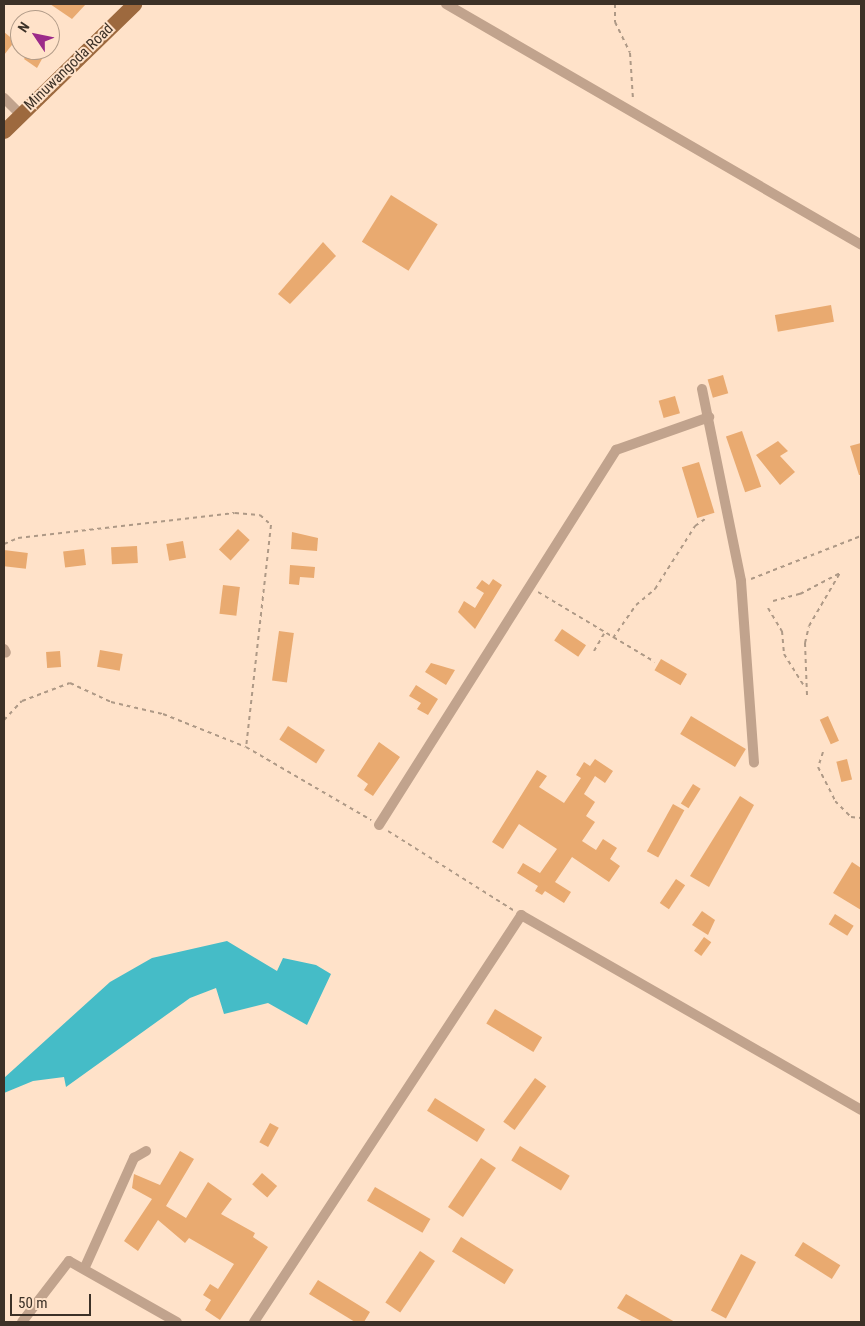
<!DOCTYPE html>
<style>
body{margin:0}
#map{position:relative;width:865px;height:1326px;overflow:hidden;background:#ffe2c9;font-family:"Roboto Condensed",sans-serif}
div>[style]{position:absolute}
[style*='--x']{left:calc(var(--x)*1px);top:calc(var(--y)*1px);width:calc(var(--w)*1px);rotate:calc(var(--a)*1deg)}
.water>*{inset:0;background:#45bcc7}
.building>*{inset:0;background:#e9aa70;transform-origin:0 0}
.path>*{height:2px;margin-top:-1px;transform-origin:0;background:repeating-linear-gradient(90deg,#ae9986 0 4px,transparent 0 8px)}
.street>*{height:10px;margin:-5px;padding:0 5px;transform-origin:5px;border-radius:5px;background:#c1a38d}
.primary>*{height:15px;margin:-7.5px;padding:0 7.5px;transform-origin:7.5px;border-radius:7.5px;background:#9d693e}
span{translate:-50% -50%;white-space:nowrap;text-align:center;line-height:1.15;-webkit-text-stroke:4px #ffe2c9;paint-order:stroke}
.street-label{font-size:15px;color:#3c3127}
.frame{position:absolute;inset:0;border:5px solid #3c3127;pointer-events:none}
.north{position:absolute;left:10px;top:10px;width:50px;height:50px;box-sizing:border-box;background:#ffe2c9;border:1px solid #b19b88;border-radius:50%;rotate:304deg;font-size:14px;font-weight:700;line-height:20px;text-align:center;color:#3c3127}
.north::after{content:'';display:block;margin:auto;width:18px;height:22px;background:#9c2b89;clip-path:polygon(50% 0,100% 100%,50% 72%,0 100%)}
.scale{position:absolute;left:10px;top:1294px;width:81px;height:22px;box-sizing:border-box;border:2px solid #3c3127;border-top:0;padding-left:6px;font-size:15px;line-height:18px;white-space:nowrap;color:#3c3127;-webkit-text-stroke:4px #ffe2c9;paint-order:stroke}
</style>
<div id="map">
<div class="water">
<div style="clip-path:polygon(227px 941px,277px 971px,283px 958px,316px 965px,331px 974px,307px 1025px,268px 1003px,224px 1014px,216px 988px,190px 998px,66px 1087px,64px 1077px,33px 1081px,4px 1093px,4px 1078px,110px 982px,152px 958px)"></div>
</div>
<div class="building">
<div style="clip-path:polygon(50px 4px,86px 4px,72px 19px)"></div>
<div style="clip-path:polygon(4px 32px,15px 41px,4px 55px)"></div>
<div style="clip-path:polygon(30px 50px,47px 50px,37px 68px,24px 59px)"></div>
<div style="left:391px;top:195px;width:55px;height:55px;rotate:32deg"></div>
<div style="clip-path:polygon(323px 242px,336px 256px,290px 304px,278px 294px)"></div>
<div style="left:831px;top:305px;width:17px;height:57px;rotate:80deg"></div>
<div style="left:723px;top:375px;width:19px;height:16px;rotate:74deg"></div>
<div style="left:675px;top:396px;width:18px;height:17px;rotate:74deg"></div>
<div style="left:742px;top:431px;width:59px;height:17px;rotate:71deg"></div>
<div style="clip-path:polygon(778px 441px,788px 451px,780px 456px,795px 472px,780px 485px,756px 455px)"></div>
<div style="clip-path:polygon(861px 443px,861px 475px,859px 475px,850px 446px)"></div>
<div style="left:699px;top:462px;width:53px;height:18px;rotate:73deg"></div>
<div style="left:238px;top:529px;width:16px;height:28px;rotate:43deg"></div>
<div style="clip-path:polygon(292px 532px,318px 538px,317px 551px,291px 549px)"></div>
<div style="left:183px;top:541px;width:17px;height:17px;rotate:80deg"></div>
<div style="left:137px;top:546px;width:17px;height:26px;rotate:87deg"></div>
<div style="left:84px;top:549px;width:16px;height:21px;rotate:83deg"></div>
<div style="left:4px;top:550px;width:24px;height:16px;rotate:7deg"></div>
<div style="clip-path:polygon(290px 565px,315px 567px,314px 578px,300px 577px,299px 585px,289px 584px)"></div>
<div style="clip-path:polygon(493px 579px,502px 585px,475px 629px,458px 612px,464px 601px,475px 608px,484px 593px,476px 588px,482px 580px,489px 585px)"></div>
<div style="left:223px;top:585px;width:17px;height:29px;rotate:7deg"></div>
<div style="left:562px;top:629px;width:29px;height:14px;rotate:34deg"></div>
<div style="left:279px;top:631px;width:15px;height:50px;rotate:8deg"></div>
<div style="left:100px;top:650px;width:23px;height:17px;rotate:10deg"></div>
<div style="left:60px;top:651px;width:16px;height:14px;rotate:86deg"></div>
<div style="left:661px;top:659px;width:30px;height:13px;rotate:30deg"></div>
<div style="clip-path:polygon(431px 663px,455px 670px,446px 685px,425px 672px)"></div>
<div style="clip-path:polygon(416px 685px,438px 699px,428px 715px,417px 709px,421px 703px,409px 696px)"></div>
<div style="left:691px;top:716px;width:64px;height:21px;rotate:31deg"></div>
<div style="left:828px;top:716px;width:27px;height:9px;rotate:66deg"></div>
<div style="left:288px;top:726px;width:44px;height:16px;rotate:33deg"></div>
<div style="clip-path:polygon(379px 742px,400px 757px,373px 796px,364px 790px,368px 784px,357px 776px)"></div>
<div style="clip-path:polygon(595px 759px,613px 771px,605px 783px,595px 776px,584px 794px,595px 802px,586px 816px,595px 822px,582px 841px,596px 850px,603px 839px,617px 848px,610px 859px,620px 866px,609px 882px,572px 857px,555px 882px,571px 892px,564px 903px,545px 891px,542px 895px,535px 891px,538px 886px,517px 873px,523px 863px,540px 873px,557px 849px,519px 824px,503px 849px,492px 842px,537px 770px,547px 776px,539px 787px,564px 803px,581px 778px,576px 775px,584px 762px,590px 766px)"></div>
<div style="left:847px;top:759px;width:21px;height:11px;rotate:76deg"></div>
<div style="left:693px;top:784px;width:9px;height:23px;rotate:32deg"></div>
<div style="clip-path:polygon(740px 796px,754px 805px,709px 887px,690px 876px)"></div>
<div style="left:673px;top:804px;width:13px;height:54px;rotate:29deg"></div>
<div style="clip-path:polygon(852px 862px,861px 868px,861px 910px,833px 893px)"></div>
<div style="left:676px;top:879px;width:11px;height:29px;rotate:34deg"></div>
<div style="clip-path:polygon(702px 911px,715px 920px,708px 935px,692px 925px)"></div>
<div style="left:835px;top:914px;width:22px;height:12px;rotate:32deg"></div>
<div style="left:704px;top:937px;width:9px;height:17px;rotate:36deg"></div>
<div style="left:495px;top:1009px;width:55px;height:17px;rotate:31deg"></div>
<div style="left:535px;top:1078px;width:14px;height:54px;rotate:36deg"></div>
<div style="left:435px;top:1098px;width:59px;height:15px;rotate:32deg"></div>
<div style="left:270px;top:1123px;width:10px;height:22px;rotate:29deg"></div>
<div style="left:520px;top:1146px;width:58px;height:17px;rotate:31deg"></div>
<div style="clip-path:polygon(180px 1151px,194px 1159px,166px 1206px,186px 1218px,208px 1182px,232px 1199px,221px 1214px,255px 1233px,253px 1237px,268px 1247px,220px 1320px,205px 1310px,211px 1300px,203px 1295px,210px 1284px,218px 1289px,234px 1264px,189px 1238px,185px 1243px,158px 1220px,138px 1251px,124px 1241px,152px 1199px,132px 1188px,134px 1174px,160px 1185px)"></div>
<div style="left:481px;top:1158px;width:18px;height:59px;rotate:34deg"></div>
<div style="left:262px;top:1173px;width:20px;height:15px;rotate:41deg"></div>
<div style="left:375px;top:1187px;width:64px;height:16px;rotate:30deg"></div>
<div style="left:461px;top:1237px;width:62px;height:17px;rotate:32deg"></div>
<div style="left:803px;top:1242px;width:44px;height:16px;rotate:32deg"></div>
<div style="left:420px;top:1251px;width:18px;height:62px;rotate:34deg"></div>
<div style="left:741px;top:1254px;width:17px;height:64px;rotate:28deg"></div>
<div style="clip-path:polygon(318px 1280px,370px 1312px,364px 1322px,355px 1322px,309px 1294px)"></div>
<div style="clip-path:polygon(626px 1294px,675px 1322px,643px 1322px,617px 1308px)"></div>
</div>
<div class="path">
<div style="--x:615;--y:4;--w:18;--a:90"></div>
<div style="--x:615;--y:22;--w:34;--a:64"></div>
<div style="--x:630;--y:53;--w:47;--a:86.3"></div>
<div style="--x:4;--y:544;--w:15;--a:-23"></div>
<div style="--x:18;--y:538;--w:218;--a:-6.6"></div>
<div style="--x:235;--y:513;--w:25;--a:5"></div>
<div style="--x:260;--y:515;--w:15;--a:42"></div>
<div style="--x:271;--y:525;--w:223;--a:96.4"></div>
<div style="--x:246;--y:747;--w:145;--a:30.3"></div>
<div style="--x:751;--y:579;--w:118;--a:-21.4"></div>
<div style="--x:538;--y:592;--w:136;--a:30.9"></div>
<div style="--x:773;--y:601;--w:28;--a:-15"></div>
<div style="--x:800;--y:594;--w:45;--a:-27.7"></div>
<div style="--x:768;--y:608;--w:27;--a:59"></div>
<div style="--x:782;--y:631;--w:23;--a:85"></div>
<div style="--x:784;--y:654;--w:36;--a:58"></div>
<div style="--x:613;--y:638;--w:40;--a:-55.1"></div>
<div style="--x:636;--y:605;--w:25;--a:-40"></div>
<div style="--x:655;--y:589;--w:75;--a:-57.6"></div>
<div style="--x:695;--y:526;--w:12;--a:-35"></div>
<div style="--x:594;--y:651;--w:20;--a:-60"></div>
<div style="--x:807;--y:695;--w:52;--a:-92.2"></div>
<div style="--x:805;--y:643;--w:17;--a:-77"></div>
<div style="--x:809;--y:626;--w:61;--a:-59.7"></div>
<div style="--x:4;--y:720;--w:26;--a:-47"></div>
<div style="--x:22;--y:701;--w:51;--a:-20.6"></div>
<div style="--x:70;--y:683;--w:45;--a:24.9"></div>
<div style="--x:111;--y:702;--w:53;--a:13"></div>
<div style="--x:163;--y:714;--w:89;--a:21.7"></div>
<div style="--x:823;--y:752;--w:16;--a:108"></div>
<div style="--x:818;--y:767;--w:38;--a:63"></div>
<div style="--x:835;--y:801;--w:23;--a:45"></div>
<div style="--x:851;--y:817;--w:10;--a:6"></div>
<div style="--x:388;--y:831;--w:148;--a:32.3"></div>
</div>
<div class="street">
<div style="--x:446;--y:4;--w:480;--a:30.1"></div>
<div style="--x:4;--y:98;--w:23;--a:45"></div>
<div style="--x:702;--y:389;--w:196;--a:78.5"></div>
<div style="--x:741;--y:581;--w:182;--a:85.9"></div>
<div style="--x:4;--y:649;--w:4;--a:63"></div>
<div style="--x:379;--y:825;--w:444;--a:-57.7"></div>
<div style="--x:616;--y:450;--w:99;--a:-19.5"></div>
<div style="--x:85;--y:1267;--w:120;--a:-65.8"></div>
<div style="--x:134;--y:1158;--w:14;--a:-30"></div>
<div style="--x:22;--y:1322;--w:77;--a:-52.4"></div>
<div style="--x:69;--y:1261;--w:124;--a:29.5"></div>
<div style="--x:254;--y:1322;--w:487;--a:-56.7"></div>
<div style="--x:521;--y:915;--w:392;--a:29.8"></div>
</div>
<div class="primary">
<div style="--x:4;--y:131;--w:182;--a:-44.3"></div>
</div>
<div class="street-label">
<span style="left:69px;top:67px;rotate:-44deg">Minuwangoda Road</span>
</div>
<div class="frame"></div>
<div class="north">N</div>
<div class="scale">50 m</div>
</div>
